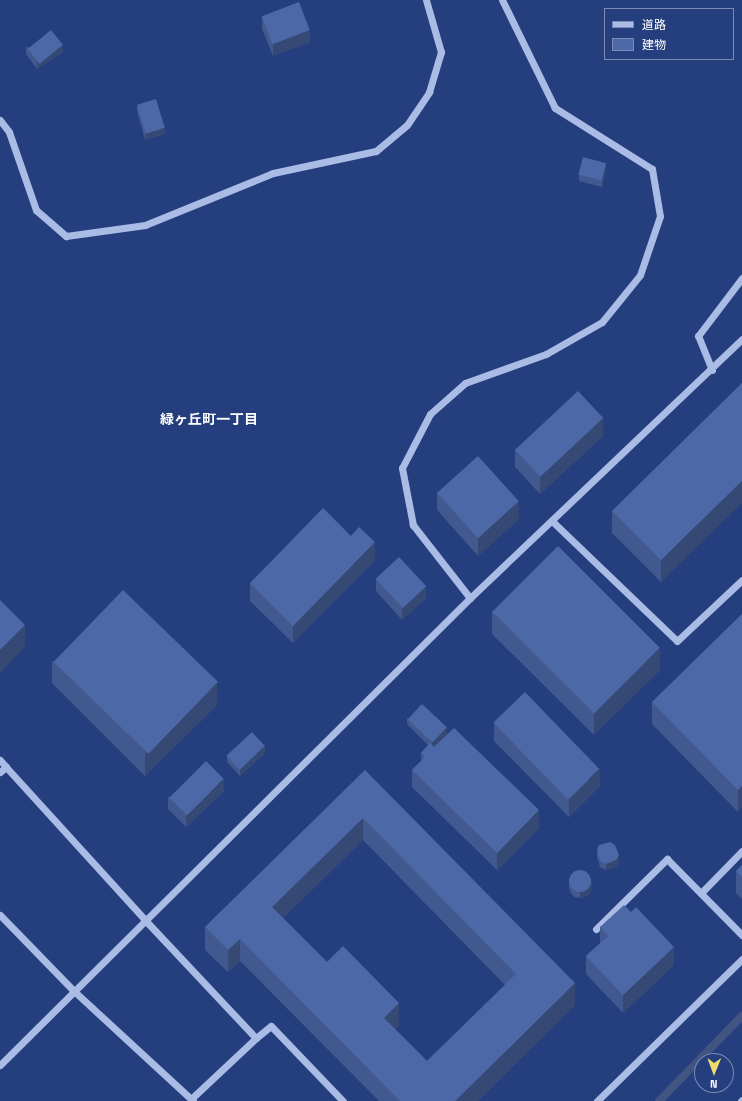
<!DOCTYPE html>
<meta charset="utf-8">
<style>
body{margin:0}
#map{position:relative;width:742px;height:1101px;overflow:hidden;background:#253e7d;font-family:"Space Grotesk","Noto Sans JP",sans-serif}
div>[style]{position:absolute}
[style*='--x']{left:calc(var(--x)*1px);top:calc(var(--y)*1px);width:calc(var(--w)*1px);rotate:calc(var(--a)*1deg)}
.stream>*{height:8px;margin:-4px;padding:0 4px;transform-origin:4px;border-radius:4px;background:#425482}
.minor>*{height:7px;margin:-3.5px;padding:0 3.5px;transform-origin:3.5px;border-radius:3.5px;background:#aabce5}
.wall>*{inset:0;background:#42598f}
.shaded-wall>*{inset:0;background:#364974}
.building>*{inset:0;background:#4d68a6;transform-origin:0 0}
.round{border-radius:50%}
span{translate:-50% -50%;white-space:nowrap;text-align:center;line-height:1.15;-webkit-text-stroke:3.5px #253e7d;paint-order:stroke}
.neighbourhood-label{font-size:14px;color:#fff;font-weight:700}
.legend{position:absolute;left:604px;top:8px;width:130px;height:52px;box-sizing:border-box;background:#253e7d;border:1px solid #7c8bb1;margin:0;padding:5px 7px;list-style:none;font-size:12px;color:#fff}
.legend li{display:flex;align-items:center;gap:8px;height:20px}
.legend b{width:20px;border:1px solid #7c8bb1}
.north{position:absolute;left:694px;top:1053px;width:40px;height:40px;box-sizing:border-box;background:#253e7d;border:1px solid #7c8bb1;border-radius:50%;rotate:181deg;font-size:11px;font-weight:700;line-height:16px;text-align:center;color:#fff}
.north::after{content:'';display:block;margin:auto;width:14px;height:18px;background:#eedd6e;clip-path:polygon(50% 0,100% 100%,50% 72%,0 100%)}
</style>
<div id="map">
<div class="stream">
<div style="--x:659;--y:1101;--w:119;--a:-45.7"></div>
</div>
<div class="minor">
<div style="--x:0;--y:120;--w:15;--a:53"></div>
<div style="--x:9;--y:132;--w:83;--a:70.9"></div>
<div style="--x:36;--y:210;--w:40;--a:41"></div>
<div style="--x:66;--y:236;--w:80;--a:-7.9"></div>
<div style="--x:145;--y:225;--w:138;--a:-22.1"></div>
<div style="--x:273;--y:173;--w:105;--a:-12.1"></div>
<div style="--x:376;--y:151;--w:40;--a:-40"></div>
<div style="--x:407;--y:125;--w:40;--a:-56"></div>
<div style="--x:429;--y:92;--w:42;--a:-73.3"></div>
<div style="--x:441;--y:52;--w:54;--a:-106.1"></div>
<div style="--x:712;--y:370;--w:37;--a:-112"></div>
<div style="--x:698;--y:336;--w:73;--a:-52.8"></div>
<div style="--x:552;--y:521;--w:173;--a:43.8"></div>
<div style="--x:677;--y:641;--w:89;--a:-43.2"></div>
<div style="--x:470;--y:598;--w:93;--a:-128"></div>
<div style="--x:413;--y:525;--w:58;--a:-100.9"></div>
<div style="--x:402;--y:468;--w:61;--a:-62.6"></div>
<div style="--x:430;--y:414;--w:47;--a:-41.5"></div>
<div style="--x:465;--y:383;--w:86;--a:-19.7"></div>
<div style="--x:546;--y:354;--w:64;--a:-29.7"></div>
<div style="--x:602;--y:322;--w:60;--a:-51"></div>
<div style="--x:640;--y:275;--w:62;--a:-71.3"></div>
<div style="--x:660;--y:216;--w:48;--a:-99.7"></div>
<div style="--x:652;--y:169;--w:115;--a:-147.8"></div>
<div style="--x:555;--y:108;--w:120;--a:-116.1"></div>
<div style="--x:0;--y:760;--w:9;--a:49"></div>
<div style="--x:0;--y:772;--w:8;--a:-40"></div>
<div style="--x:6;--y:767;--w:207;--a:47.7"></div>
<div style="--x:145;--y:920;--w:162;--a:46.8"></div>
<div style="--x:256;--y:1038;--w:89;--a:136.8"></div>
<div style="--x:701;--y:893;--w:59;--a:-45.7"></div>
<div style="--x:0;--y:915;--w:107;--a:45.8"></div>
<div style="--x:75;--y:992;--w:161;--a:42.7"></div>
<div style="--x:596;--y:929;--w:100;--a:-44.6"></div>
<div style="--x:667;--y:859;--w:107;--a:45.4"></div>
<div style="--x:256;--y:1038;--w:19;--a:-39"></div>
<div style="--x:271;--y:1026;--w:104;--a:46.2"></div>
<div style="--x:0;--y:1065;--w:663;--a:-44.82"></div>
<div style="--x:470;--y:598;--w:376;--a:-43.6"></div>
<div style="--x:597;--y:1101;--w:203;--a:-44.4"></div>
<div style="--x:741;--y:1101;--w:1;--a:-45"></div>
</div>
<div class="wall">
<div style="clip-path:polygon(262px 16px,310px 42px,273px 56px,262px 29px)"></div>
<div style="clip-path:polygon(26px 47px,63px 52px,37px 69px,26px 54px)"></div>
<div style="clip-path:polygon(137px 105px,165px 134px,145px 140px,137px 111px)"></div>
<div style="clip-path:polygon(606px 169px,602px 187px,579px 181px,579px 175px)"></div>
<div style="clip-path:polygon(742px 383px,661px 582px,612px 533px,612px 511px)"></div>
<div style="clip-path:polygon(603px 436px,540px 494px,515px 467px,515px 449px)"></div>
<div style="clip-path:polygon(437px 492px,519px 519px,478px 556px,437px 510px)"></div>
<div style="clip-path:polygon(375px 560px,293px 643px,250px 601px,250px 583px)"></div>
<div style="clip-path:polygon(376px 579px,426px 598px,402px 620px,376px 591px)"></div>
<div style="clip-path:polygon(492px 611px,660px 670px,594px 735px,492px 634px)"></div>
<div style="clip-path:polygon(742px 614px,738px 812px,652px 724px,652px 702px)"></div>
<div style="clip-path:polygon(52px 661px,217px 705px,145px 776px,52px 683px)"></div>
<div style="clip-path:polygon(407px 718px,447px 734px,434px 747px,539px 828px,497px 870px,412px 787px,412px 770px,421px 761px,421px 753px,428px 745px,407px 724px)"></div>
<div style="clip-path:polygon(494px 723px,600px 786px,569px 817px,494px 741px)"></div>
<div style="clip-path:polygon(265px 753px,240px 776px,227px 762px,227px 756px)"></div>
<div style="clip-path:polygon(evenodd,365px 770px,575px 1005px,478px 1101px,379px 1101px,240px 961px,228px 972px,205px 950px,205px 927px,365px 770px,363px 840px,505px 985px,427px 1061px,395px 1029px,399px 1025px,327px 962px,283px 918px,363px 840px)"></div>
<div style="clip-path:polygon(224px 791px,186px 827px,168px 809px,168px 797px)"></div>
<div style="clip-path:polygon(597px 850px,619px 861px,616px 867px,606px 870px,600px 867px,597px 857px)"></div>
<div style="clip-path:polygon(742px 865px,742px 899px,736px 893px,736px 871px)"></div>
<div style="clip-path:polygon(569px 880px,592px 887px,590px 893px,585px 897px,580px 898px,574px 897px,570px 892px,569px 887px)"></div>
<div style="clip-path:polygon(631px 912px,674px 965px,623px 1013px,586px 974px,586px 956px,600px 943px,600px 927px)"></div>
</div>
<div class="shaded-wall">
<div style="clip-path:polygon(310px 30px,310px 42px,273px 56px,273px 43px)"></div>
<div style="clip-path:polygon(63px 45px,63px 52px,37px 69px,37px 63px)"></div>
<div style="clip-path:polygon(165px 128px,165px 134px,145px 140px,145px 134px)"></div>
<div style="clip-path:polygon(606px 163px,606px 169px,602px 187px,602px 180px)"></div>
<div style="clip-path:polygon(603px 418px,603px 436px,540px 494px,540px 476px)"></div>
<div style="clip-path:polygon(742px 481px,742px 503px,661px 582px,661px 560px)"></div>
<div style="clip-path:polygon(519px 501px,519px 519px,478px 556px,478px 538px)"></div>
<div style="clip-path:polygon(375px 542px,375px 560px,293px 643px,293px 626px)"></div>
<div style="clip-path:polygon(426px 586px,426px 598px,402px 620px,402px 608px)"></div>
<div style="clip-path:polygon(25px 625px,25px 647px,0 673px,0 650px)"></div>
<div style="clip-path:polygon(660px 648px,660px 670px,594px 735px,594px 713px)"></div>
<div style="clip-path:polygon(217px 682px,217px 705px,145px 776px,145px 754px)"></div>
<div style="clip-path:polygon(447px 727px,447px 734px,432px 749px,432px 742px)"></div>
<div style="clip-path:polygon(265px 746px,265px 753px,240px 776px,240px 770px)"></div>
<div style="clip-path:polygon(600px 769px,600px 786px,569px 817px,569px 800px)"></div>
<div style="clip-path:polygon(224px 779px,224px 791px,186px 827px,186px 815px)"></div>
<div style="clip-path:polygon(742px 786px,742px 808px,738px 812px,738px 790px)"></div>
<div style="clip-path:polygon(539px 810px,539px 828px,497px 870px,497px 853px)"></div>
<div style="clip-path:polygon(363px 818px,363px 840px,272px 929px,272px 907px)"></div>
<div style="clip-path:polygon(619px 855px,619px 861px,616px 867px,606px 870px,606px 864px)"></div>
<div style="clip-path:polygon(592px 881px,592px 887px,590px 893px,585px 897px,580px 898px,580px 892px)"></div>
<div style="clip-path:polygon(240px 939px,240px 961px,228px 972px,228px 950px)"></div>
<div style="clip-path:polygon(674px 947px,674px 965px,623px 1013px,623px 995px)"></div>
<div style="clip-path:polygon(575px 983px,575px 1005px,478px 1101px,455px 1101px)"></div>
<div style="clip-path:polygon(399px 1003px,399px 1025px,384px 1040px,384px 1018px)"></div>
</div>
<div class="building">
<div style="left:299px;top:2px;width:30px;height:40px;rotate:69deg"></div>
<div style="left:51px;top:30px;width:19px;height:30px;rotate:51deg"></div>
<div style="left:156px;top:99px;width:30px;height:20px;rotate:73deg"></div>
<div style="left:583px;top:157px;width:24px;height:18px;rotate:15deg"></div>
<div style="clip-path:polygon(742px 383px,742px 481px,661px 560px,612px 511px)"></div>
<div style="left:578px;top:391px;width:37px;height:86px;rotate:47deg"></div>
<div style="left:478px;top:456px;width:61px;height:55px;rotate:48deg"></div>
<div style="clip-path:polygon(323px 508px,351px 536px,359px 527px,375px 542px,293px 626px,250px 583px)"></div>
<div style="left:558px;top:546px;width:144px;height:93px;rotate:45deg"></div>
<div style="left:399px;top:557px;width:40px;height:32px;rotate:47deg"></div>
<div style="left:123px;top:590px;width:132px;height:100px;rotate:44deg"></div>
<div style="clip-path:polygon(0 600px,25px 625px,0 650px)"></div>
<div style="clip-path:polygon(742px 614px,742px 786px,738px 790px,652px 702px)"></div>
<div style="left:525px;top:692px;width:107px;height:44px;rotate:46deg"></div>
<div style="left:422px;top:704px;width:34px;height:21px;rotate:43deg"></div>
<div style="clip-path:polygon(454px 728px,539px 810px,497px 853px,412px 770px,425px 757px,421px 753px,430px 743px,434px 747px)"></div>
<div style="left:252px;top:732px;width:19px;height:35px;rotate:47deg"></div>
<div style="left:206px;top:761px;width:25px;height:52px;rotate:45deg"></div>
<div style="clip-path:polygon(evenodd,365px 770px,575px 983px,455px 1101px,400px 1101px,240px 939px,228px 950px,205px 927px,365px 770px,363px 818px,516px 974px,427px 1061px,384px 1018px,399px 1003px,343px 946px,327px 962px,272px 907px,363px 818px)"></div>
<div style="clip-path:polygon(610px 842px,615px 845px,619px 855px,616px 860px,606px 864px,600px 861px,597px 850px,599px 845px)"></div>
<div style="clip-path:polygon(742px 865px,742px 877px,736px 871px)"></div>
<div class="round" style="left:569px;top:870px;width:22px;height:22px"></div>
<div style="clip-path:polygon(624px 905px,631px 912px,636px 907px,674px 947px,623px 995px,586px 956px,608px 936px,600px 927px)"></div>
</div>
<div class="neighbourhood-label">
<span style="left:209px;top:419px">緑ヶ丘町一丁目</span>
</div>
<ul class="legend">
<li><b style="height:5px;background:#aabce5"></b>道路</li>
<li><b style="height:11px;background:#4d68a6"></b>建物</li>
</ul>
<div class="north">N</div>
</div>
